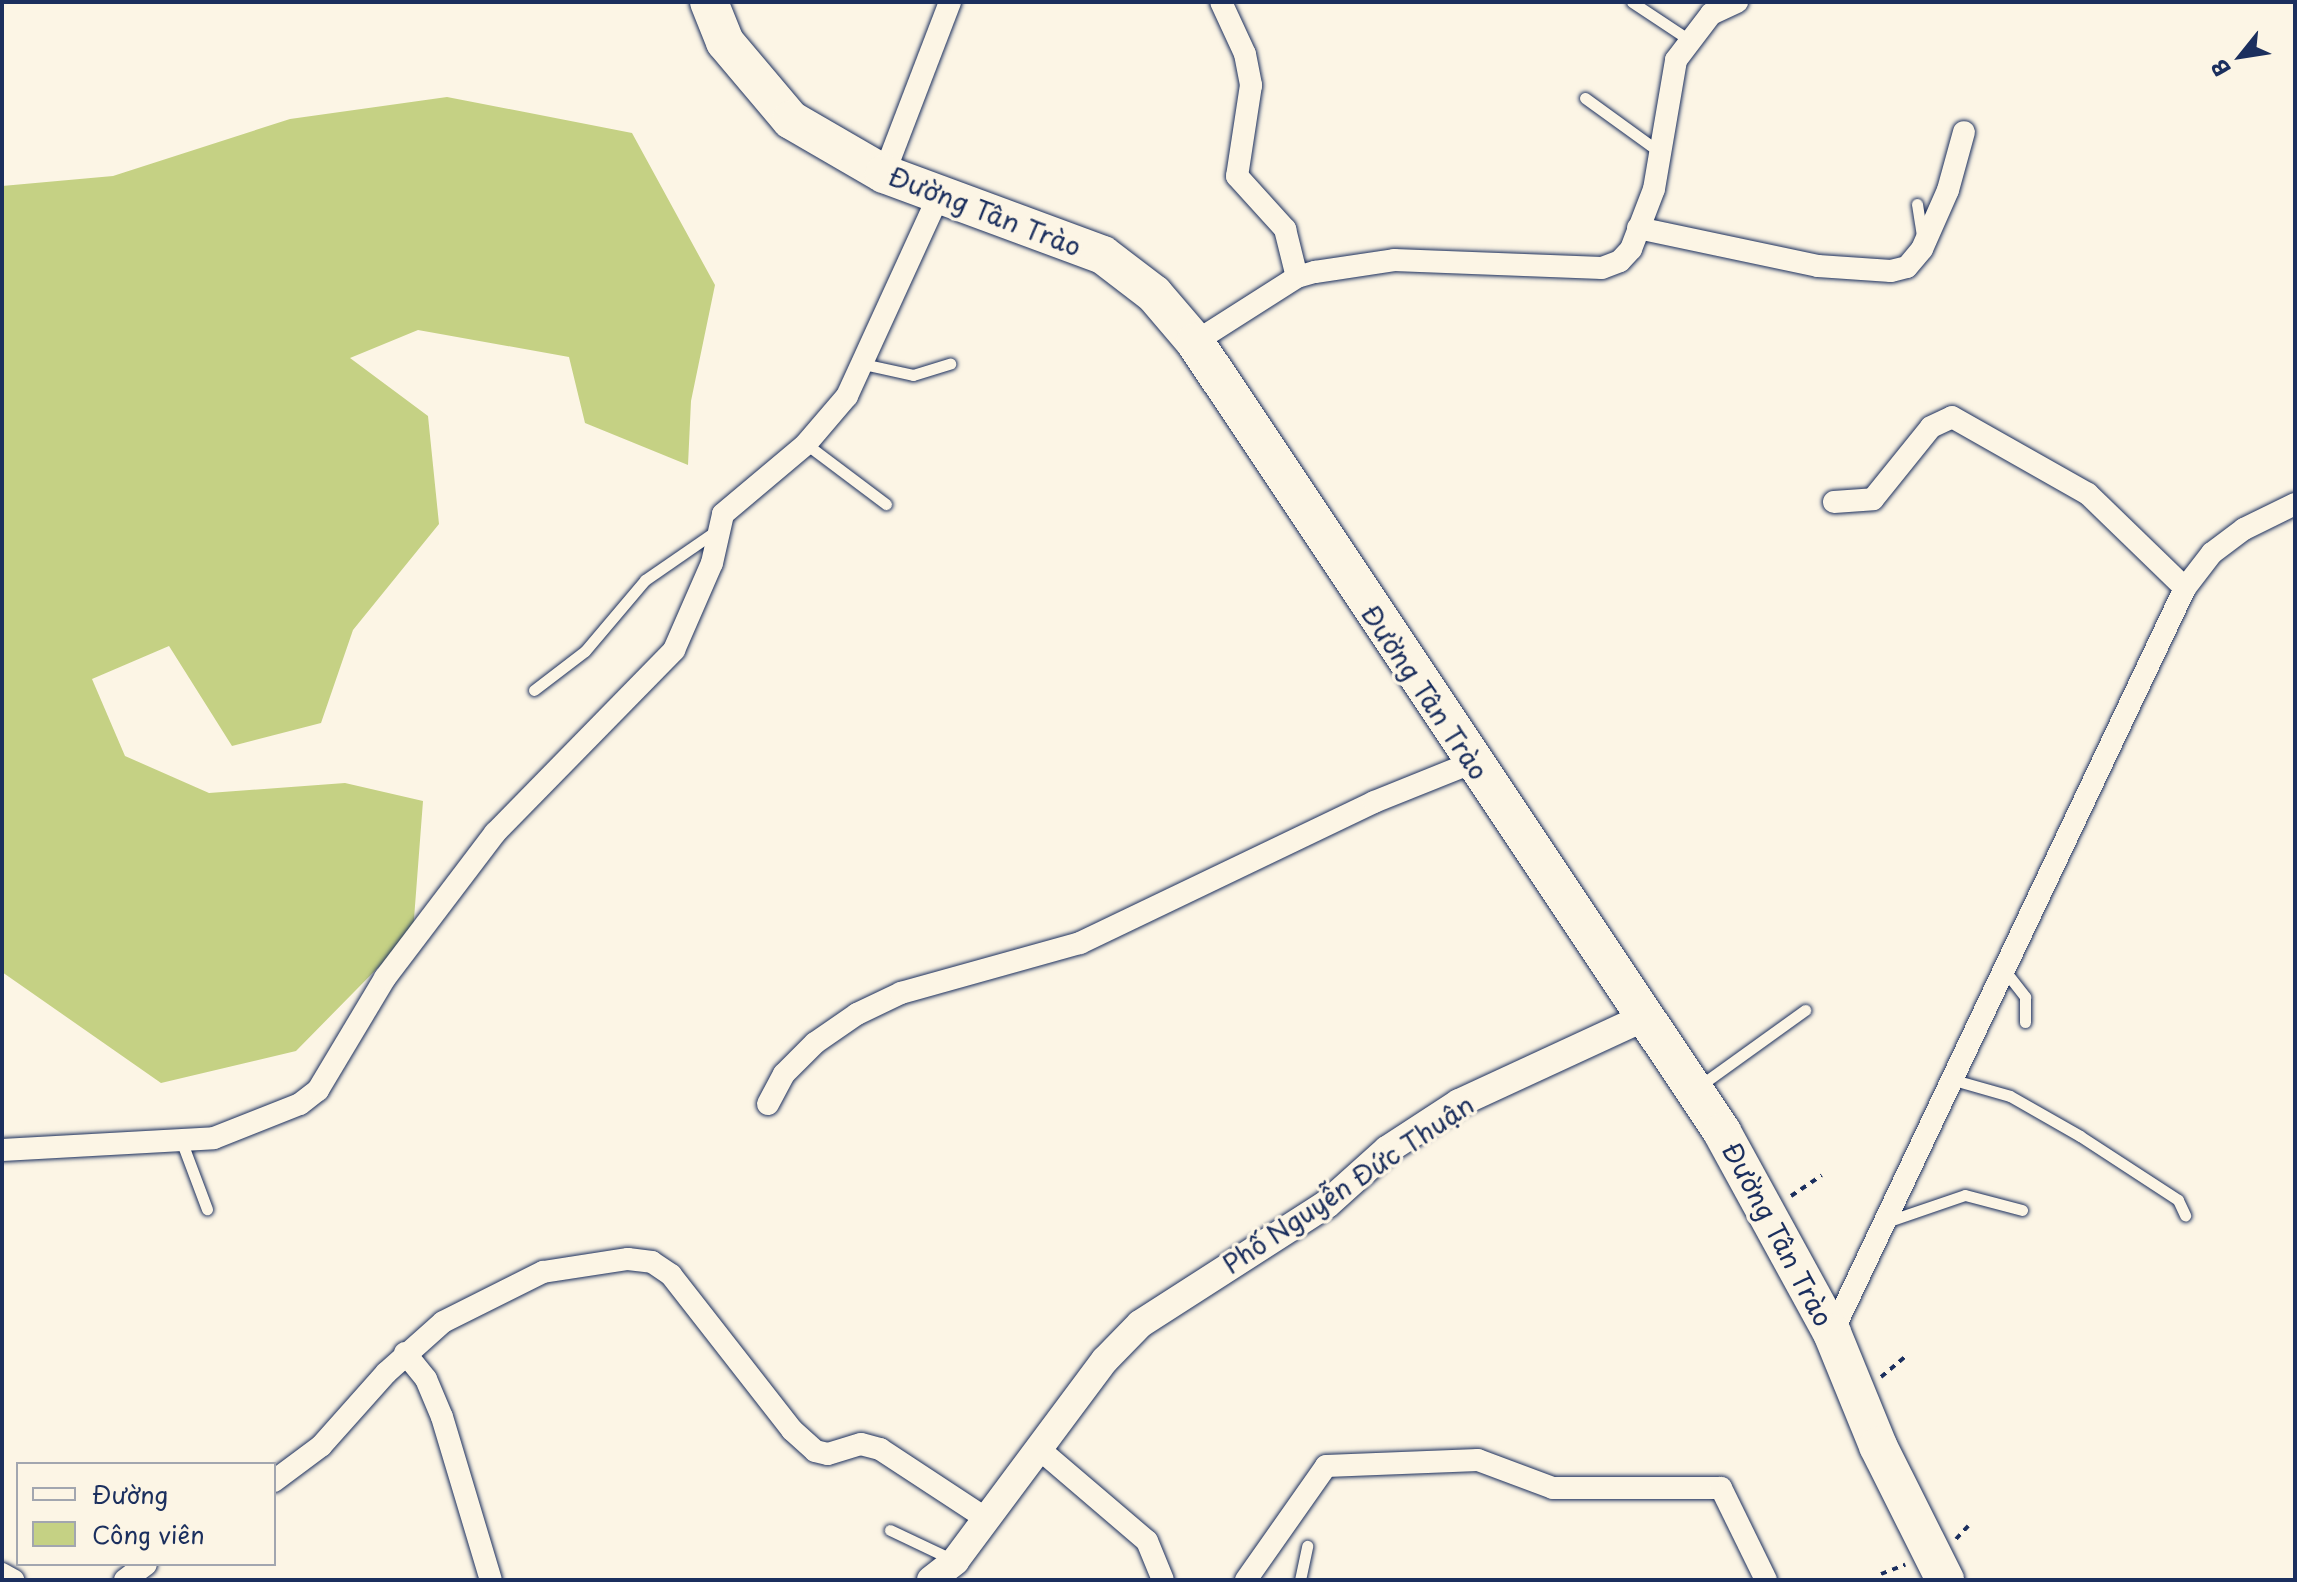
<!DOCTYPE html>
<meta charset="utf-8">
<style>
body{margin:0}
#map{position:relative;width:2297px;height:1582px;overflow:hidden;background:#fcf5e5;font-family:"Playpen Sans",sans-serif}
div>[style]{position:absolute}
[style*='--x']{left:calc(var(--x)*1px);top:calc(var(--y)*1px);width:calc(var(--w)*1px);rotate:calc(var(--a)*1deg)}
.green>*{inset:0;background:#c5d184}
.path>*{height:4px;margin-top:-2px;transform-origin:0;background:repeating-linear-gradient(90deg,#1b2f5e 0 6px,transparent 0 12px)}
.roads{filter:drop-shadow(0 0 2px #1b2f5e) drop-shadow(0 0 2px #1b2f5e)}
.service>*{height:11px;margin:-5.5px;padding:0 5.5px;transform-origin:5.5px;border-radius:5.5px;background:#fcf5e5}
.minor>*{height:22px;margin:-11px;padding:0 11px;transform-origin:11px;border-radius:11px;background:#fcf5e5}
.tertiary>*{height:28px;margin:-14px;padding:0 14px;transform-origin:14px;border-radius:14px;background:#fcf5e5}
.trunk>*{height:38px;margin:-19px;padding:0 19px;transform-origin:19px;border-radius:19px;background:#fcf5e5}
span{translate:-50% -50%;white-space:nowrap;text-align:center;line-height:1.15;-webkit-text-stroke:7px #fcf5e5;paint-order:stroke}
.street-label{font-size:26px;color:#1b2f5e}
.frame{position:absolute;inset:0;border:4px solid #1b2f5e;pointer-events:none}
.legend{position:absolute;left:16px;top:1462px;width:260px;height:104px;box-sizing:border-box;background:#fcf5e5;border:2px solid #a2a6af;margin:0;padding:10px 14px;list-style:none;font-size:24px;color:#1b2f5e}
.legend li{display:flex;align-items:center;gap:16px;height:40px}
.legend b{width:40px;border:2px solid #a2a6af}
.north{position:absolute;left:2201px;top:16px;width:80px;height:80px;-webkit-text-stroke:6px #fcf5e5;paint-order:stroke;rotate:240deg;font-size:22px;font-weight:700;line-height:32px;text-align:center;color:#1b2f5e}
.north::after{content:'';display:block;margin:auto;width:28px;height:36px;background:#1b2f5e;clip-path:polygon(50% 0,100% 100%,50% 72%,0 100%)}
</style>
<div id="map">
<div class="green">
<div style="clip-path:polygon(447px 97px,632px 133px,715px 285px,691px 401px,688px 465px,585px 423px,569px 357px,418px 330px,350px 358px,428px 416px,439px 524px,353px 630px,321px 723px,232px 746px,169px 646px,92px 679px,125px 756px,209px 793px,345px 783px,423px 801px,413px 932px,296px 1051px,161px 1083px,2px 972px,2px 186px,113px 176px,290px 119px)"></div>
</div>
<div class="path">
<div style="--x:1791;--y:1196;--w:37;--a:-34"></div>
<div style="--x:1881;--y:1377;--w:31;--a:-40"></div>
<div style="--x:1956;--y:1539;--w:18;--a:-47"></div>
<div style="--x:1881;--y:1574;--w:26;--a:-21"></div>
</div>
<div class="roads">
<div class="service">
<div style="--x:1632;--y:2;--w:67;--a:33.5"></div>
<div style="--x:1585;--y:98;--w:94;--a:35.9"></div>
<div style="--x:1917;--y:204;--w:33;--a:81"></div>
<div style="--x:863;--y:364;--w:51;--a:12.4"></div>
<div style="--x:913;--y:375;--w:39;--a:-17"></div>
<div style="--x:806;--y:444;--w:100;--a:36.9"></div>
<div style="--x:534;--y:690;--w:64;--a:-37.4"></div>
<div style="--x:585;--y:651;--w:93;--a:-49.8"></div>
<div style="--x:645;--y:580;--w:86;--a:-34.6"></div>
<div style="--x:2005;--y:971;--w:33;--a:52"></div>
<div style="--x:2025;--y:997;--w:25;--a:90"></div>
<div style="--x:1954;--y:1080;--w:58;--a:15.9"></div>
<div style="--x:2010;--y:1096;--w:81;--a:29.7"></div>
<div style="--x:2080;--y:1136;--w:117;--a:33.1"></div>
<div style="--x:2178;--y:1200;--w:17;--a:65"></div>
<div style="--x:1698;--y:1087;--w:132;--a:-35.7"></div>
<div style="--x:181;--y:1140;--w:74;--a:69.4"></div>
<div style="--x:1886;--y:1222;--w:83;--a:-18.9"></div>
<div style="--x:1965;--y:1195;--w:59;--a:14.7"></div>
<div style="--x:890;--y:1530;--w:68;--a:25.4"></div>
<div style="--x:1300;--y:1580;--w:35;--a:-78"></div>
</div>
<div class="minor">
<div style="--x:1221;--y:2;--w:57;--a:65.2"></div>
<div style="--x:1245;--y:54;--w:32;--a:79"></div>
<div style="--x:1251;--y:85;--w:92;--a:98.7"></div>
<div style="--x:1237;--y:176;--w:72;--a:47.8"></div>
<div style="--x:1285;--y:229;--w:49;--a:76"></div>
<div style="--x:884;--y:174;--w:184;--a:-69"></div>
<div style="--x:1638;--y:228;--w:184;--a:11.9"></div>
<div style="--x:1818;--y:266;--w:73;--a:3.9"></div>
<div style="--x:1891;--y:271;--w:16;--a:-14"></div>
<div style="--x:1907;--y:267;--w:23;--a:-50"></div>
<div style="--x:1922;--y:249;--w:64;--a:-66.2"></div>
<div style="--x:1948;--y:190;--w:60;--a:-74.6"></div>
<div style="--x:1195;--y:342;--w:121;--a:-32.5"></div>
<div style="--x:1297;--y:277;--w:19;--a:-16"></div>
<div style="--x:1315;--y:272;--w:80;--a:-8.6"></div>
<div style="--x:1394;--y:260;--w:208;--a:2.2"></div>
<div style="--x:1602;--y:268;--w:19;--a:-21"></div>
<div style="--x:1620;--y:261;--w:16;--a:-47"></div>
<div style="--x:1631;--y:249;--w:64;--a:-69"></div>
<div style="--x:1654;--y:189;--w:131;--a:-80.3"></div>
<div style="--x:1676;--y:60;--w:58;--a:-52.7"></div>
<div style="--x:1711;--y:14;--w:29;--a:-25"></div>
<div style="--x:1834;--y:502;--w:39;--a:-4"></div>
<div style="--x:1873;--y:499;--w:92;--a:-51.1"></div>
<div style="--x:1931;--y:427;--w:23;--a:-25"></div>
<div style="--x:1952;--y:417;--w:156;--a:29.5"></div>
<div style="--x:2088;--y:494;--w:135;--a:44.1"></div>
<div style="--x:768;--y:1104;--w:34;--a:-62"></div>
<div style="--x:784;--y:1074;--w:44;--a:-45"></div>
<div style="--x:815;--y:1043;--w:51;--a:-34.6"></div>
<div style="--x:857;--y:1014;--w:49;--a:-25.5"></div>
<div style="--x:901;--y:993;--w:186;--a:-15.6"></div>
<div style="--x:1080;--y:943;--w:326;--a:-25.6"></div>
<div style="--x:1374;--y:802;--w:105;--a:-21.9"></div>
<div style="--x:2;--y:1150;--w:212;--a:-3.2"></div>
<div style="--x:214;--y:1138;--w:92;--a:-21.6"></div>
<div style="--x:300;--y:1104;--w:23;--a:-38"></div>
<div style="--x:318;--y:1090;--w:131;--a:-59.1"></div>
<div style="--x:385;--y:978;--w:182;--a:-52.8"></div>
<div style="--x:495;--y:833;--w:256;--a:-45.6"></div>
<div style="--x:674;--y:650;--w:95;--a:-66.4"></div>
<div style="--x:712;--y:563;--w:50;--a:-77.3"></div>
<div style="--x:723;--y:514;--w:109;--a:-40.1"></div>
<div style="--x:806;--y:444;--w:63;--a:-49.5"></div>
<div style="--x:847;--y:396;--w:223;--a:-65.4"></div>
<div style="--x:1832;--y:1333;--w:824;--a:-64.65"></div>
<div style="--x:2185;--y:588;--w:44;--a:-52.4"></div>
<div style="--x:2212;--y:553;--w:40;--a:-37"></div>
<div style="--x:2244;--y:529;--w:57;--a:-26.1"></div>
<div style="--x:405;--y:1353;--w:33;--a:51"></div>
<div style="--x:426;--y:1379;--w:41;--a:67.2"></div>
<div style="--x:442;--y:1417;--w:170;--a:73.3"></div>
<div style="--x:1038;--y:1448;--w:143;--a:40.5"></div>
<div style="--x:1147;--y:1541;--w:42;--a:67.7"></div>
<div style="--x:274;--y:1481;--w:59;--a:-36.7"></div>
<div style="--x:321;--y:1446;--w:98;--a:-48.3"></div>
<div style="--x:386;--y:1373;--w:76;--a:-41.8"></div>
<div style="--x:443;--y:1322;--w:112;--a:-26.6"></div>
<div style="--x:543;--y:1272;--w:86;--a:-8.7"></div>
<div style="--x:628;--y:1259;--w:24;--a:7"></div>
<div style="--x:652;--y:1262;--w:23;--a:34"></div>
<div style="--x:671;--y:1275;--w:197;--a:52"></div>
<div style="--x:792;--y:1430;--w:31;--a:42"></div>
<div style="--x:815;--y:1451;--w:13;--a:13"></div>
<div style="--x:828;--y:1454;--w:34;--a:-17"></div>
<div style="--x:861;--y:1444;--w:20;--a:15"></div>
<div style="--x:880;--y:1449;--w:126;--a:33.3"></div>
<div style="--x:2;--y:1574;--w:13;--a:29"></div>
<div style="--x:125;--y:1580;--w:26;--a:-37"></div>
<div style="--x:1246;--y:1580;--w:139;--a:-54.9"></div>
<div style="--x:1326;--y:1466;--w:152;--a:-2.3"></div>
<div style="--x:1478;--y:1460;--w:80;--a:20.5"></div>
<div style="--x:1553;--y:1488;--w:168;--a:0"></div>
<div style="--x:1721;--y:1488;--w:102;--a:63.9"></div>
</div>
<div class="tertiary">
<div style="--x:931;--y:1580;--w:31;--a:-38"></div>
<div style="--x:955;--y:1561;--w:251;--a:-53.3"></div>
<div style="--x:1105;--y:1360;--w:50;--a:-45.8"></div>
<div style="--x:1140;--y:1324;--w:222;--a:-32.7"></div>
<div style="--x:1327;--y:1204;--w:81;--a:-42"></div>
<div style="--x:1387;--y:1150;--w:86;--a:-33.1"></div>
<div style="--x:1459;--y:1103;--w:205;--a:-24.8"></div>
</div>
<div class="trunk">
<div style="--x:709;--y:2;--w:43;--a:68.2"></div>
<div style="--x:725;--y:42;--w:102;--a:49.8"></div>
<div style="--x:791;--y:120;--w:108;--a:30.1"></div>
<div style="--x:884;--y:174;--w:233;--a:20.3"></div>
<div style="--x:1103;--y:255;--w:64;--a:37.4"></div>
<div style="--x:1154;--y:294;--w:63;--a:49.5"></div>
<div style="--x:1195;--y:342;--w:950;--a:56.29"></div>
<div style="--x:1722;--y:1132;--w:229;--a:61.3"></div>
<div style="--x:1832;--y:1333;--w:122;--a:67.8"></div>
<div style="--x:1878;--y:1446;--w:150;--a:63.4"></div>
</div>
</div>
<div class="street-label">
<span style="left:985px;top:211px;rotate:21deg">Đường Tân Trào</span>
<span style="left:1425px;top:692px;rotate:56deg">Đường Tân Trào</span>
<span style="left:1348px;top:1184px;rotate:-34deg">Phố Nguyễn Đức Thuận</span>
<span style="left:1778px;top:1234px;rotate:62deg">Đường Tân Trào</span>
</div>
<div class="frame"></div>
<ul class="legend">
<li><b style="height:10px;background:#fcf5e5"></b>Đường</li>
<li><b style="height:22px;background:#c5d184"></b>Công viên</li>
</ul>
<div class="north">B</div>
</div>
